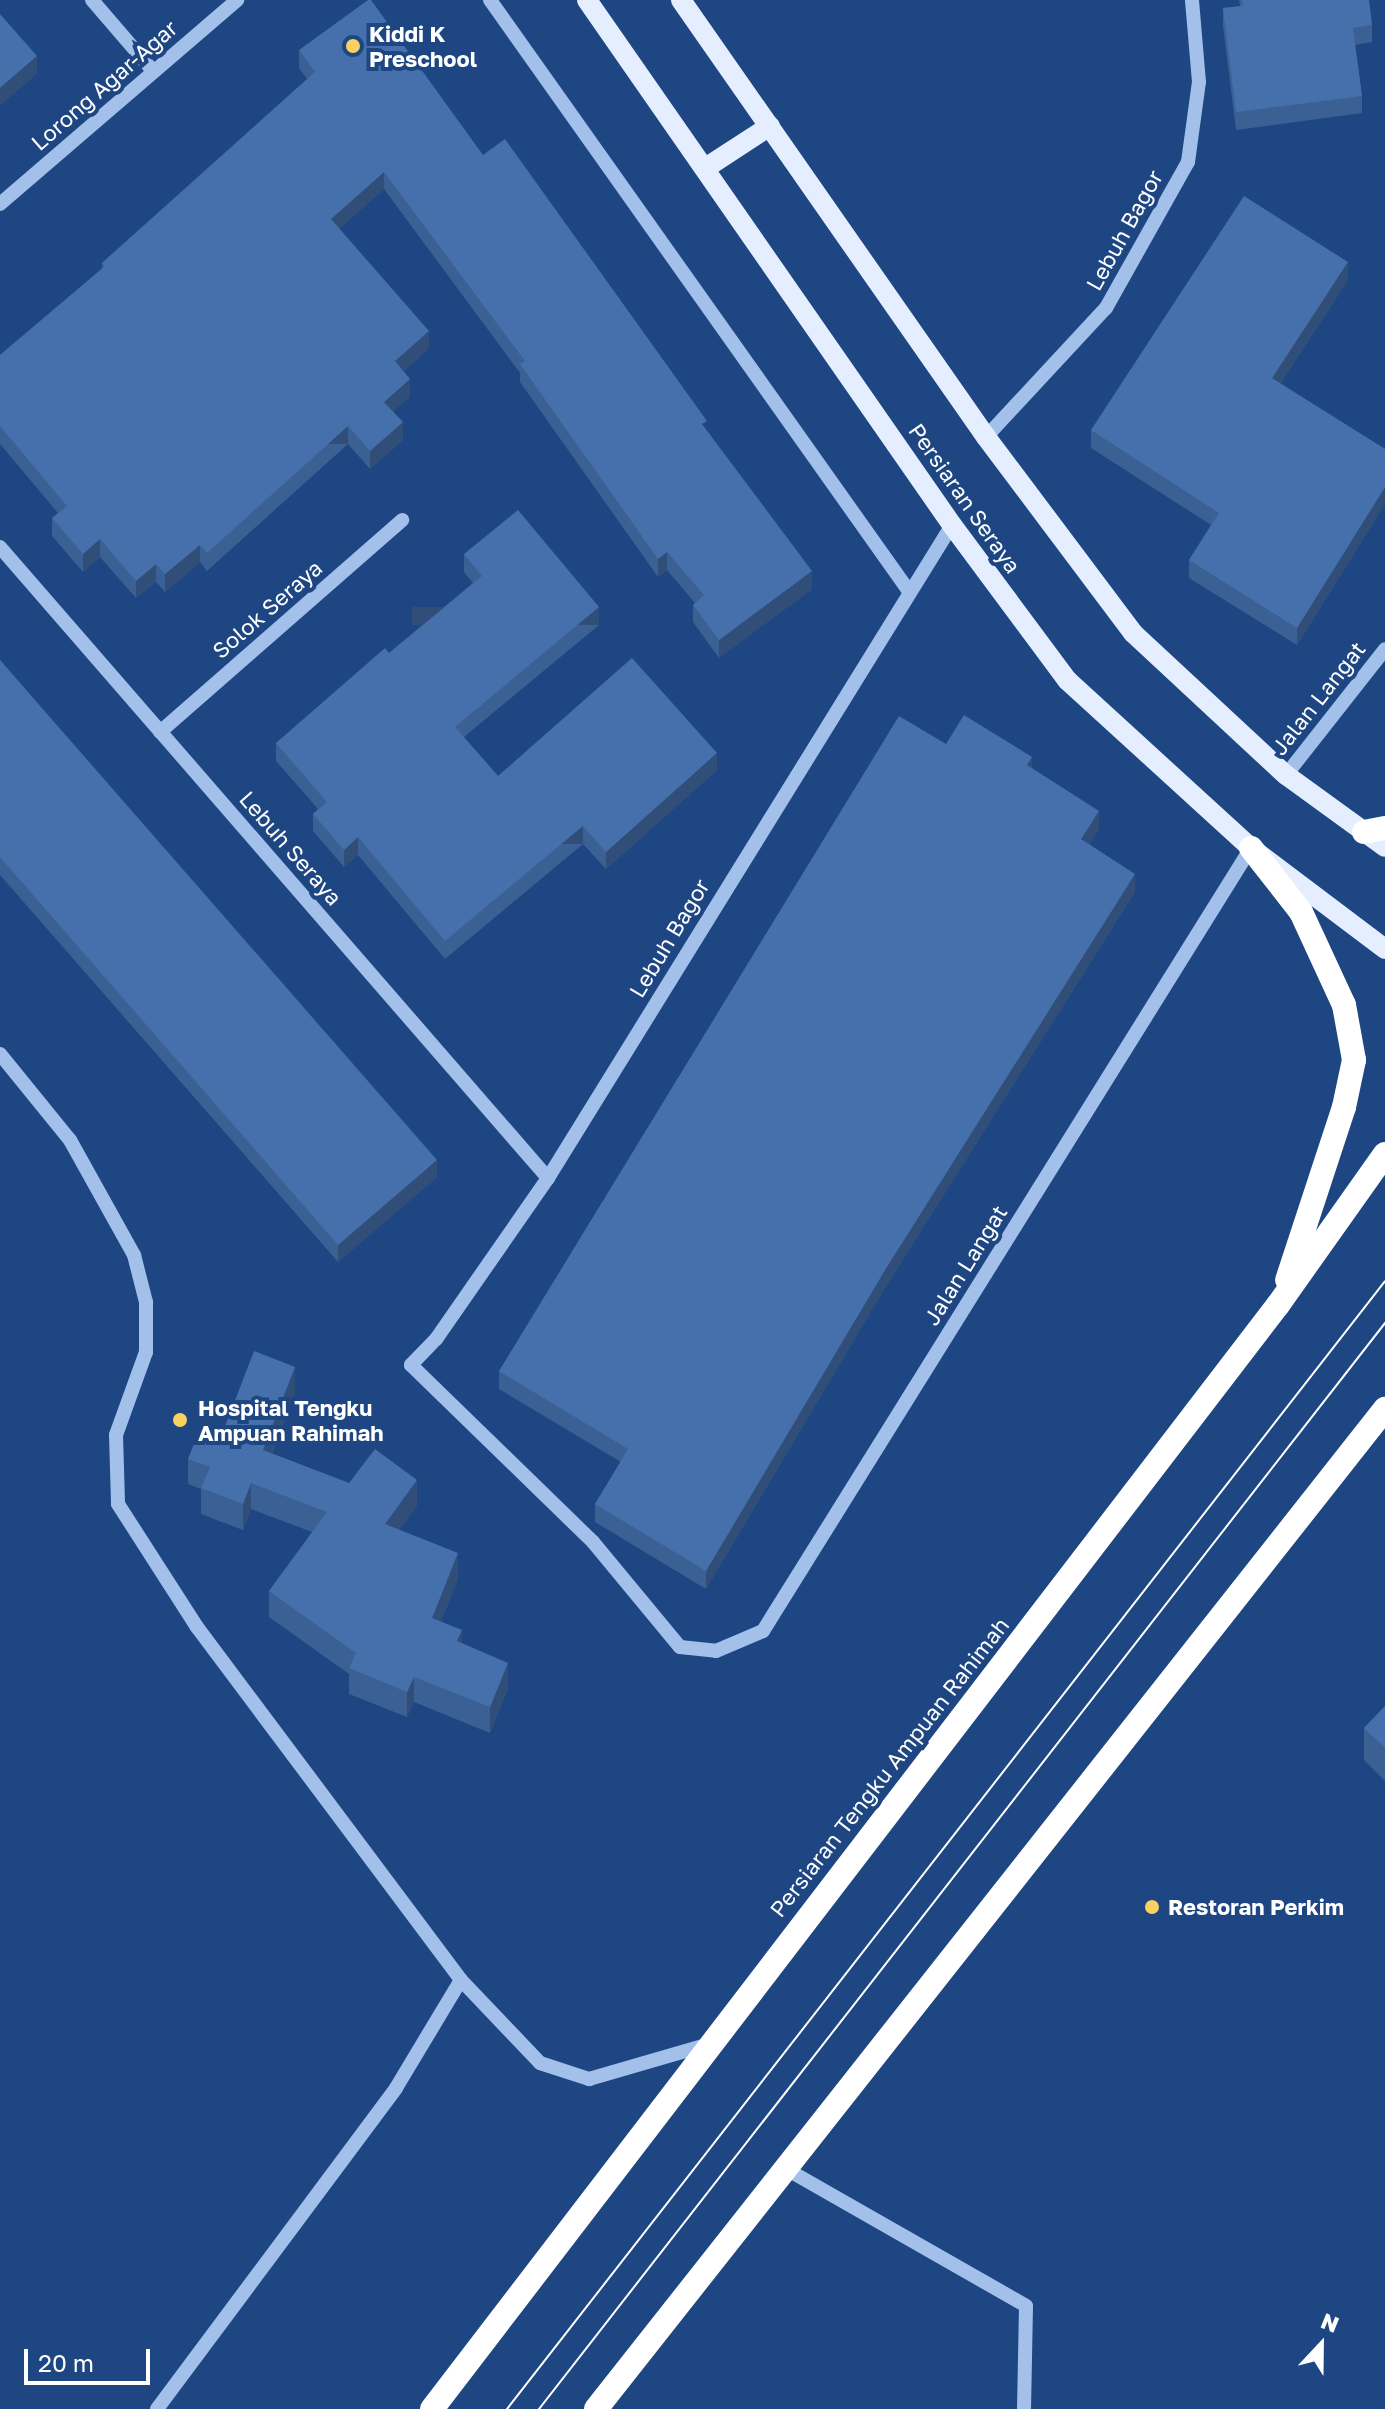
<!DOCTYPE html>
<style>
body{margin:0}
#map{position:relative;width:1385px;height:2409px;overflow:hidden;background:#1d4682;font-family:"Golos Text",sans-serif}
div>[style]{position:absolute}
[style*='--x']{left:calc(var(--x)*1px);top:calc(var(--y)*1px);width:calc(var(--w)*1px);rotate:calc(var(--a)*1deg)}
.minor>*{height:14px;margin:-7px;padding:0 7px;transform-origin:7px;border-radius:7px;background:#a2c0ea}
.major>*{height:20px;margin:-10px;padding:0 10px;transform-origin:10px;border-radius:10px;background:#e5eefe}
.highway>*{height:24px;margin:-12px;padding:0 12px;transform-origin:12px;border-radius:12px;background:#fff}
.tram>*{height:2px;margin:-1px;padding:0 1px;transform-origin:1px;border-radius:1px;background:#fff}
.wall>*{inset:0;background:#3b6093}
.shaded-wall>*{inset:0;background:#304e78;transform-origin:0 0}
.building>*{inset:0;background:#4570ab}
.dots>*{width:22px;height:22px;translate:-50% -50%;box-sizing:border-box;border:4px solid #1d4682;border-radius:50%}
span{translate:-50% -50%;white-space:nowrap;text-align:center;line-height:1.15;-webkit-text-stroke:8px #1d4682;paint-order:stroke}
.poi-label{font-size:22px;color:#fff;font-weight:700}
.left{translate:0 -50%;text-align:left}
.street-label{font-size:22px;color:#fff}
.north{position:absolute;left:1281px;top:2305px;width:80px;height:80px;-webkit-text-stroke:6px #1d4682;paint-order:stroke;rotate:22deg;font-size:22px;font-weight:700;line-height:32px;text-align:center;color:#fff}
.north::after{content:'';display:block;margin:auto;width:28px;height:36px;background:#fff;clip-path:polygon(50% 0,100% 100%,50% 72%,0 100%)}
.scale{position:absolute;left:24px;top:2349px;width:126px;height:36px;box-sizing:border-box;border:4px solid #fff;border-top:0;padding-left:10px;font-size:24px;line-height:28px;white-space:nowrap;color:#fff;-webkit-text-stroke:6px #1d4682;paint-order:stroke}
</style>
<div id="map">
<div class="minor">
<div style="--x:92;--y:0;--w:94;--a:49.3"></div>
<div style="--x:490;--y:0;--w:723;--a:54.68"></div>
<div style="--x:0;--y:204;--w:313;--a:-40.7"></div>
<div style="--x:986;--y:437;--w:176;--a:-47.1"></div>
<div style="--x:1106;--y:308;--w:167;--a:-60.7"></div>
<div style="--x:1188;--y:162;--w:81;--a:-82.2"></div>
<div style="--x:1199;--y:82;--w:82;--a:-94.9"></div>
<div style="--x:952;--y:525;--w:768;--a:121.74"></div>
<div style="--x:548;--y:1178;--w:196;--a:124.8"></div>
<div style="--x:436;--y:1339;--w:36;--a:134"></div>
<div style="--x:411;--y:1365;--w:254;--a:44.2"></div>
<div style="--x:593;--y:1542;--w:136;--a:50.4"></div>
<div style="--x:680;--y:1647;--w:36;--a:6"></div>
<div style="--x:716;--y:1651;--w:51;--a:-23.1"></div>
<div style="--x:763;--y:1631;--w:923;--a:-58.07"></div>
<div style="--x:0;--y:547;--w:836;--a:49.03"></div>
<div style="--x:160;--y:732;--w:322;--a:-41.2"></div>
<div style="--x:1286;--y:775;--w:160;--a:-51.8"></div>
<div style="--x:0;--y:1054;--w:111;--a:50.9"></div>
<div style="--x:70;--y:1140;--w:132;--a:60.9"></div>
<div style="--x:134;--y:1255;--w:49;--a:75.7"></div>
<div style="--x:146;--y:1302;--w:50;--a:90"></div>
<div style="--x:146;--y:1352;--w:88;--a:109.9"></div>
<div style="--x:116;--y:1435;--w:69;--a:88.3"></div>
<div style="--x:118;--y:1504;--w:146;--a:57.3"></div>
<div style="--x:197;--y:1627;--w:441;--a:53.2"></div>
<div style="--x:461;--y:1980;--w:115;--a:46.4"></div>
<div style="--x:540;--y:2063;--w:52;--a:18.1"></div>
<div style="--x:589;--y:2079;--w:122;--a:-16.2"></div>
<div style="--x:788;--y:2170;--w:274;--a:29.7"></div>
<div style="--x:1026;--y:2306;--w:103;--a:91.1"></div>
<div style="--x:157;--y:2409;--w:400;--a:-53.3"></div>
<div style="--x:396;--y:2088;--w:126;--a:-59"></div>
</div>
<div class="major">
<div style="--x:587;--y:0;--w:639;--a:55.19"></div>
<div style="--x:952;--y:525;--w:193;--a:53.4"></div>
<div style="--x:1067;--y:680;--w:249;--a:42.4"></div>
<div style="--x:1251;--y:848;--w:168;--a:37"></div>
<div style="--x:681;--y:0;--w:533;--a:55.09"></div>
<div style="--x:986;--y:437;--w:245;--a:53.1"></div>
<div style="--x:1133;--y:633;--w:209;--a:42.9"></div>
<div style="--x:1286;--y:775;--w:122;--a:36"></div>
<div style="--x:707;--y:167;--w:75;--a:-33.1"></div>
</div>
<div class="highway">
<div style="--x:1364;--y:832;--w:21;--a:-11"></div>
<div style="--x:1251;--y:848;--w:81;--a:52"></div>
<div style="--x:1301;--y:912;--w:102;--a:65.2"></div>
<div style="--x:1344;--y:1005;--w:56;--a:79.7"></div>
<div style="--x:1354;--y:1060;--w:48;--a:102"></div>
<div style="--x:1344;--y:1107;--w:182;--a:108.2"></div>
<div style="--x:432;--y:2409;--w:1391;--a:-52.54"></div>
<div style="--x:1278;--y:1305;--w:185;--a:-54.7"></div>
<div style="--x:596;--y:2409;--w:1274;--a:-51.73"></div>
</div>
<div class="tram">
<div style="--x:507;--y:2409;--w:1429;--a:-52.1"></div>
<div style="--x:539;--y:2409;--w:1377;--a:-52.08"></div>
</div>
<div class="wall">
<div style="clip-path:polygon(1239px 0,1369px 0,1372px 25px,1372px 42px,1355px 45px,1362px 96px,1362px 113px,1236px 130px,1223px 26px,1223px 8px,1240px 6px)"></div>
<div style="clip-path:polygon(299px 50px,483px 155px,707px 431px,812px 589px,719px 658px,693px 622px,693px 605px,695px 603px,667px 570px,658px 577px,520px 382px,520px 373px,384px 189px,339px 229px,429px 348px,404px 371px,410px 397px,393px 411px,403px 440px,370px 469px,348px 444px,207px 571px,200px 562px,165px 592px,156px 582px,136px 598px,100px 557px,83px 572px,52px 536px,52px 518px,58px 513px,0 444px,0 355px,102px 269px,102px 263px,307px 79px,299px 68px)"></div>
<div style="clip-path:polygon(1348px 280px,1280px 384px,1385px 449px,1385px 504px,1297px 645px,1189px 578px,1189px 560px,1211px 525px,1091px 448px,1091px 430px)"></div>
<div style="clip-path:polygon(464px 554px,599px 625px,464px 737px,498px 776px,717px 770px,606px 869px,583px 844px,445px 959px,358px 855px,344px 867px,313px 831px,313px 814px,318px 809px,276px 761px,276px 743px,389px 653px,473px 583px,464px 572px)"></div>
<div style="clip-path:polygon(0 660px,437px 1177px,338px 1262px,0 875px)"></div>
<div style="clip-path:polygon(946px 744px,1032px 769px,1099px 829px,1089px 844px,1135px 892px,885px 1288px,706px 1589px,595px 1522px,595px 1504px,621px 1462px,499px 1389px,499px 1371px)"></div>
<div style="clip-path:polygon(295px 1393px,272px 1454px,349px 1483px,417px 1506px,399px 1529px,458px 1579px,441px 1621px,462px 1643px,508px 1689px,490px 1733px,414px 1702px,407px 1717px,349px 1694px,349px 1674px,269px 1617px,269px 1591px,312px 1532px,251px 1509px,243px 1530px,201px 1514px,201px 1489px,188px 1484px,188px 1459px)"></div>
<div style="clip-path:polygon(1385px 1706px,1385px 1781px,1364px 1760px,1364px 1728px)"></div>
</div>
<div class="shaded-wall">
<div style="clip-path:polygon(37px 56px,37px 74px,0 106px,0 88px)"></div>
<div style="clip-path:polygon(384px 172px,384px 189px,331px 237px,331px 219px)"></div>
<div style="clip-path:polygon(1348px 262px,1348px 280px,1272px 396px,1272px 378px)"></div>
<div style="clip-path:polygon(429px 331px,429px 348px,395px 379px,395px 361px)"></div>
<div style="clip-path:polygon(410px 379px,410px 397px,384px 419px,384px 402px)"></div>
<div style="clip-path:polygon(403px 422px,403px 440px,370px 469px,370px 451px)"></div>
<div style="left:348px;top:426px;width:18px;height:190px;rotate:90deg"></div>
<div style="clip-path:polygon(1385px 487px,1385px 504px,1297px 645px,1297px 628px)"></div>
<div style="clip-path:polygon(100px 539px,100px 557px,83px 572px,83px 554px)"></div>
<div style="clip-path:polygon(200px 545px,200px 562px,165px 592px,165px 574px)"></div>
<div style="clip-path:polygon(667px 552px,667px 570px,658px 577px,658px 559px)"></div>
<div style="clip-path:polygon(156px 564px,156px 582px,136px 598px,136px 581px)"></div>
<div style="clip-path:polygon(812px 571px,812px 589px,719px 658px,719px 640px)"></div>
<div style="left:599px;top:607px;width:18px;height:187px;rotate:90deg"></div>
<div style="clip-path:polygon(717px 753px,717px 770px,606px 869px,606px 852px)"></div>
<div style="clip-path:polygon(1032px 757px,1032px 774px,1027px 765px)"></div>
<div style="clip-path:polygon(1099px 811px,1099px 829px,1081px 857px,1081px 839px)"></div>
<div style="left:583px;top:826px;width:18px;height:180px;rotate:90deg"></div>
<div style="clip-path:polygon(358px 837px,358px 855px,344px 867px,344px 850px)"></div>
<div style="clip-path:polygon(1135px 874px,1135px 892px,885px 1288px,706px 1589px,706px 1571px,885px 1270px)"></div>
<div style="clip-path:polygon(437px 1160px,437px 1177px,338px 1262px,338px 1245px)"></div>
<div style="clip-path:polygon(295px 1367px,295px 1393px,263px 1476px,263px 1450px)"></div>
<div style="clip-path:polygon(417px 1480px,417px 1506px,385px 1549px,385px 1524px)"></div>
<div style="clip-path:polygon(251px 1483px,251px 1509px,243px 1530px,243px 1504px)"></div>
<div style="clip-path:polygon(458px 1553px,458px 1579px,432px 1643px,432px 1618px)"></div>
<div style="clip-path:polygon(462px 1630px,462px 1655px,457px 1641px)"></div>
<div style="clip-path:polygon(508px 1663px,508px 1689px,490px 1733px,490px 1707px)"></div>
<div style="clip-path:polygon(414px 1677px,414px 1702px,407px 1717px,407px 1692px)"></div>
</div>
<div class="building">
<div style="clip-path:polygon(368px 0,371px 0,483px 155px,505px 139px,707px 421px,702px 424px,812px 571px,719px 640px,693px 605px,704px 595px,667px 552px,658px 559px,520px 364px,525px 361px,384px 172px,331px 219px,429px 331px,395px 361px,410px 379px,384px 402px,403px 422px,370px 451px,348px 426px,207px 553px,200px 545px,165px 574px,156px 564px,136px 581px,100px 539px,83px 554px,52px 518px,67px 506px,0 426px,0 355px,105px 266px,102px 263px,315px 72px,299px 50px)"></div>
<div style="clip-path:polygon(1242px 0,1369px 0,1372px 25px,1353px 28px,1362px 96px,1236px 112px,1223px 8px,1243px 6px)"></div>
<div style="clip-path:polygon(0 14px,37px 56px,0 88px)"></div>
<div style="clip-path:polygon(1244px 196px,1348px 262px,1272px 378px,1385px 449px,1385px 487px,1297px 628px,1189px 560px,1219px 513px,1091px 430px)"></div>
<div style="clip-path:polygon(518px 510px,599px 607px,455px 727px,498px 776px,632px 658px,717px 753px,606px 852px,583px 826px,445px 941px,358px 837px,344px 850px,313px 814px,327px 802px,276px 743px,385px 648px,389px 653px,482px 576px,464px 554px)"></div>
<div style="clip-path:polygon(0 660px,437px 1160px,338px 1245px,0 857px)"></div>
<div style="clip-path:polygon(964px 715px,1032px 757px,1027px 765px,1099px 811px,1081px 839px,1135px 874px,885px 1270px,706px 1571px,595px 1504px,628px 1449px,499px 1371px,899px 716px,946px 744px)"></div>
<div style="clip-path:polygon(254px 1351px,295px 1367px,263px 1450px,349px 1483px,375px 1449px,417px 1480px,385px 1524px,458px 1553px,432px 1618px,462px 1630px,457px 1641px,508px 1663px,490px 1707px,414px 1677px,407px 1692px,349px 1668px,356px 1653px,269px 1591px,327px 1512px,251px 1483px,243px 1504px,201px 1488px,210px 1467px,188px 1459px,201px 1426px,222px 1434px)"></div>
<div style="clip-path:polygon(1385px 1706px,1385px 1748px,1364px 1728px)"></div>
</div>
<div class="dots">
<div style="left:353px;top:46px;background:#f9d160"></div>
<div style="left:180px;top:1420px;background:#f9d160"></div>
<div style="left:1152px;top:1907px;background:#f9d160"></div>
</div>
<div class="poi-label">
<span class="left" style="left:369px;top:46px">Kiddi K<br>Preschool</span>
<span class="left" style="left:198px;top:1420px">Hospital Tengku<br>Ampuan Rahimah</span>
<span class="left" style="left:1168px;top:1907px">Restoran Perkim</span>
</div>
<div class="street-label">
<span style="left:104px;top:85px;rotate:-41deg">Lorong Agar-Agar</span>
<span style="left:1124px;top:230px;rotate:-61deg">Lebuh Bagor</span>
<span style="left:965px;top:498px;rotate:55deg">Persiaran Seraya</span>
<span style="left:267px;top:609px;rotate:-41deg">Solok Seraya</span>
<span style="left:1318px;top:698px;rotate:-52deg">Jalan Langat</span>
<span style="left:291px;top:848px;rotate:49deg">Lebuh Seraya</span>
<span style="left:669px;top:938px;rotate:-59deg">Lebuh Bagor</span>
<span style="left:965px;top:1265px;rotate:-58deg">Jalan Langat</span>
<span style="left:889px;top:1767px;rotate:-52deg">Persiaran Tengku Ampuan Rahimah</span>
</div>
<div class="north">N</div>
<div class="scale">20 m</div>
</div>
